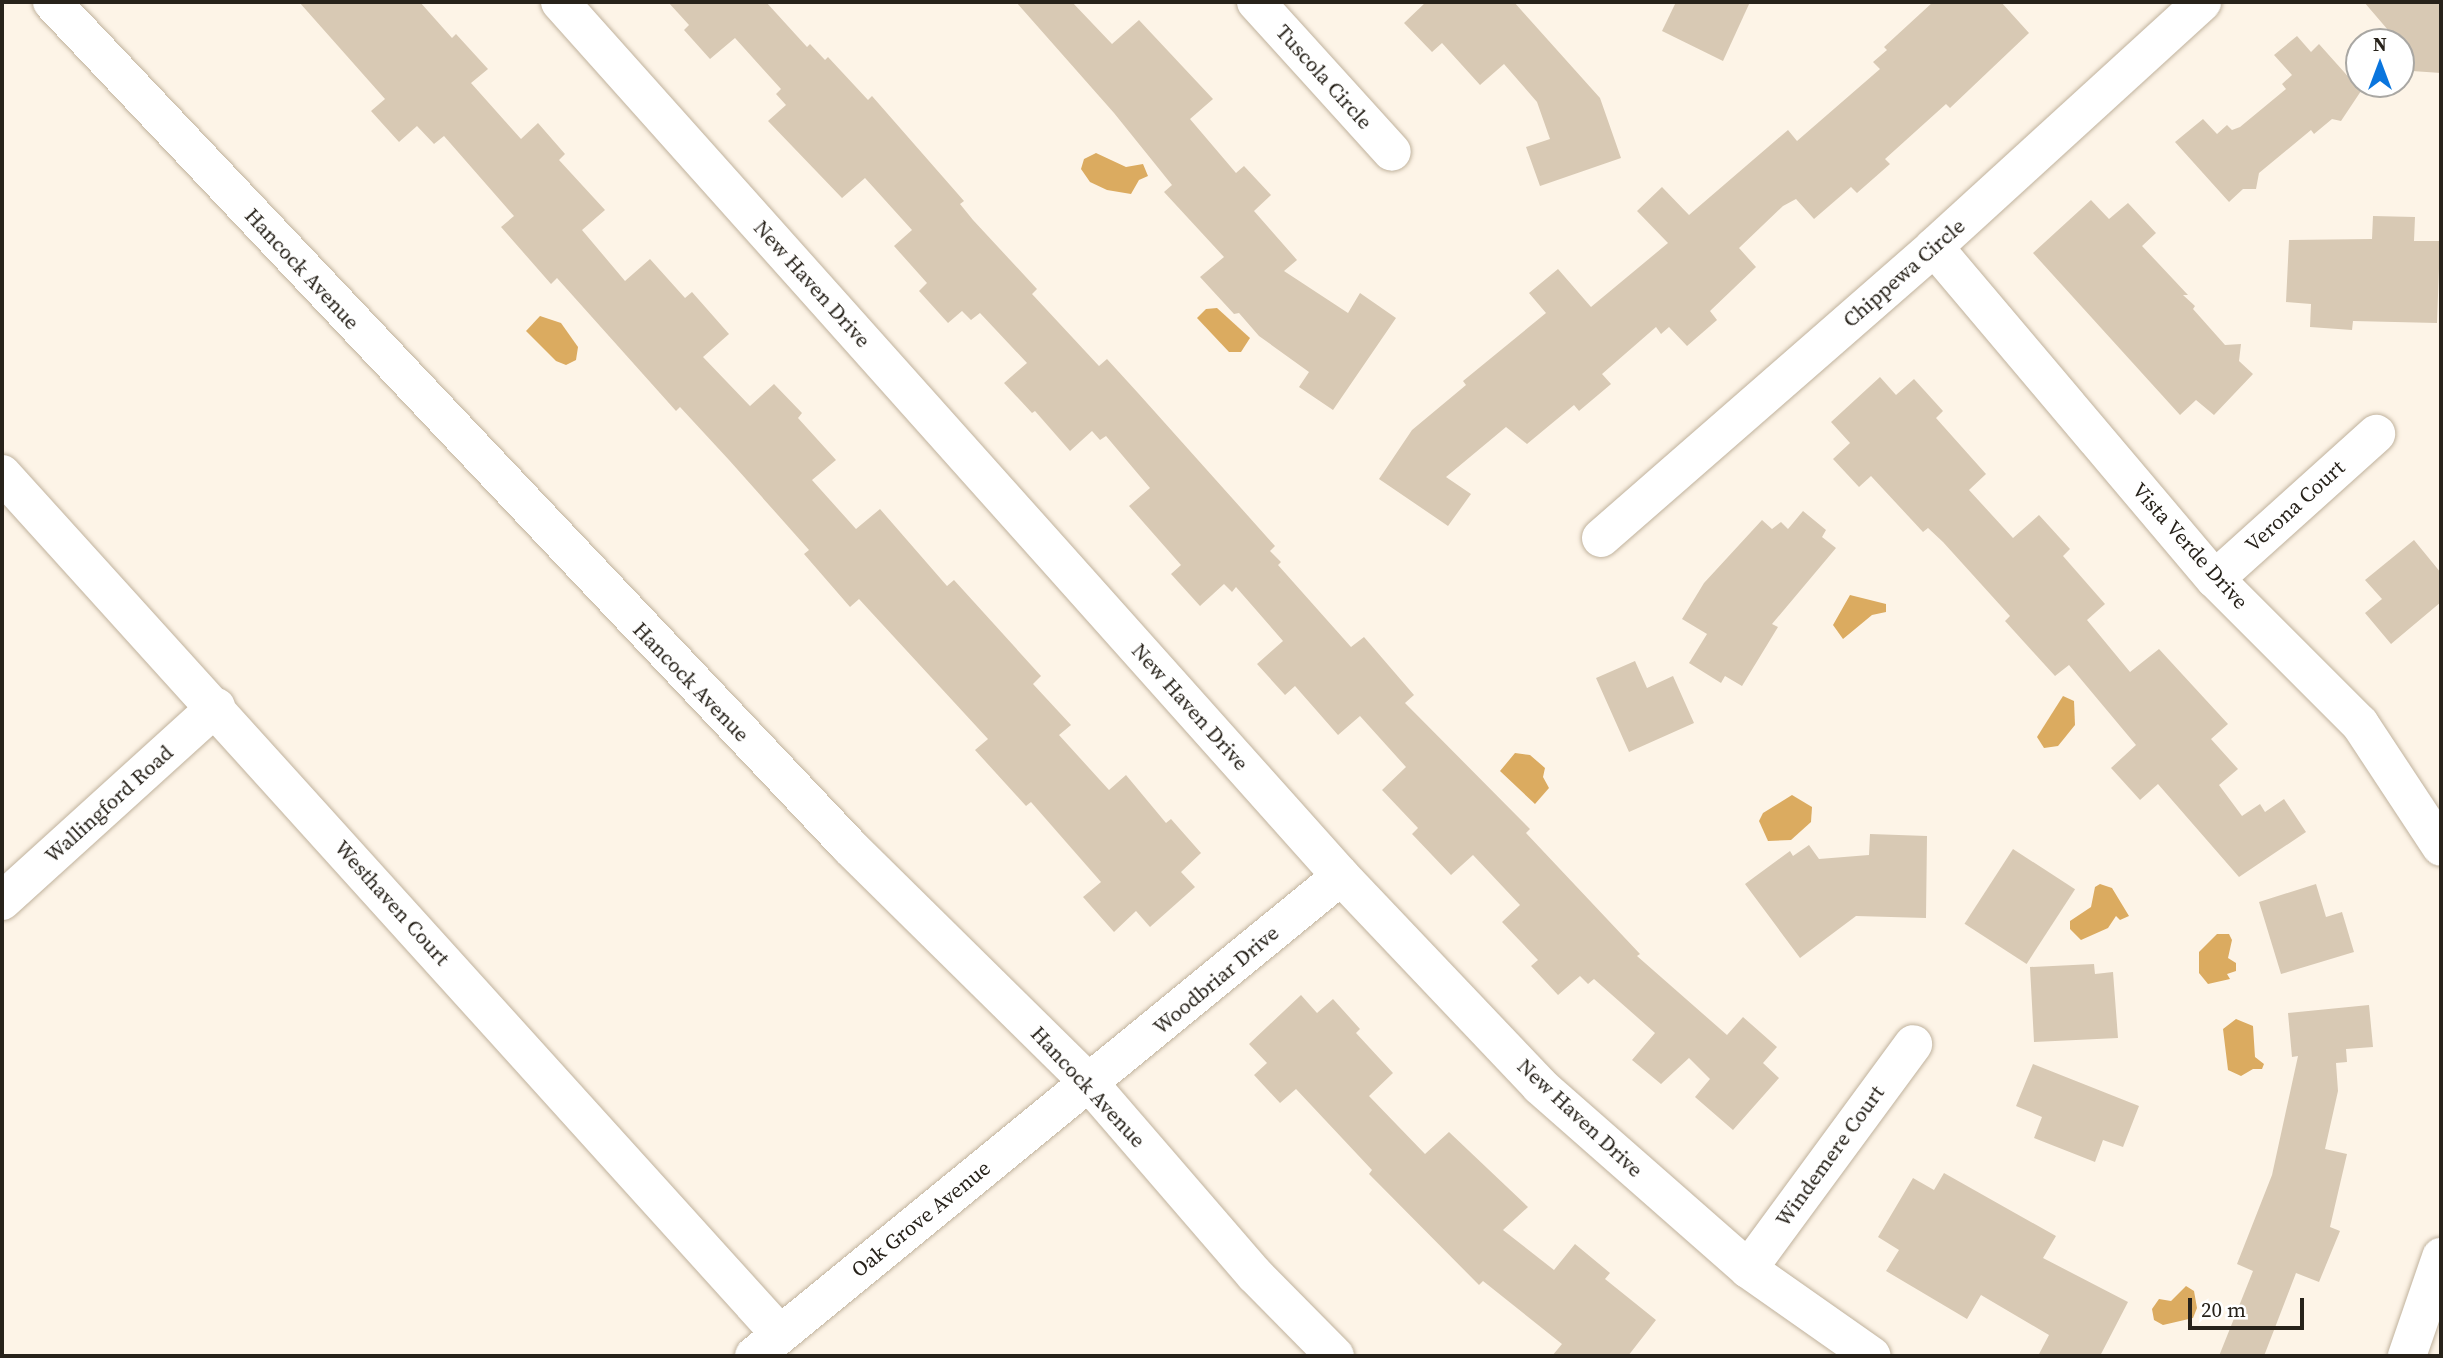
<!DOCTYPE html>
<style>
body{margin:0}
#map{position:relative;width:2443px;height:1358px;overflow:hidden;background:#fdf4e7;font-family:"Source Serif 4",serif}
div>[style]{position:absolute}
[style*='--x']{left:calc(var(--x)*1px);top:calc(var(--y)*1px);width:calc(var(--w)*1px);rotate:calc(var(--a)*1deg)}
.water>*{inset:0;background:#dbab60}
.building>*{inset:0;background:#d8c9b4;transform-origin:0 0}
.roads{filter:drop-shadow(0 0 2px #c0b29d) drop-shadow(0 0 2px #c0b29d)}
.street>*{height:38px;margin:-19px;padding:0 19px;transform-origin:19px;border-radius:19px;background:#fff}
.secondary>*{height:38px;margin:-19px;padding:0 19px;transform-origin:19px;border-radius:19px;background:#fff}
span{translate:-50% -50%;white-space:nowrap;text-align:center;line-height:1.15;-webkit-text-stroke:7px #fff;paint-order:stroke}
.street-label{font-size:21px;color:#27221a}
.frame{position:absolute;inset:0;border:4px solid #27221a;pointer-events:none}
.north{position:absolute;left:2345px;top:28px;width:70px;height:70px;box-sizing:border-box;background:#fff;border:2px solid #a9a7a3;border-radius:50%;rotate:0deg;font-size:19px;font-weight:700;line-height:28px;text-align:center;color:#27221a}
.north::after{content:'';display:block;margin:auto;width:24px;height:32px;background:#0a75dd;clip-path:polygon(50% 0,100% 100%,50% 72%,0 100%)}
.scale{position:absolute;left:2188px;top:1298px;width:116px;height:32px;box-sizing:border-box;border:4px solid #27221a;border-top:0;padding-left:9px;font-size:21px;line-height:24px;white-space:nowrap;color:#27221a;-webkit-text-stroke:5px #fff;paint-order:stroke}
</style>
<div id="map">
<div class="water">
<div style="clip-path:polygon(1096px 153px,1126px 167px,1143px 164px,1148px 176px,1139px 180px,1131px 194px,1107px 190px,1090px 182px,1081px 169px,1084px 159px)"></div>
<div style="clip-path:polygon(1217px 308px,1250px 338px,1241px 352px,1229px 352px,1197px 318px,1206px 309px)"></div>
<div style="clip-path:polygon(540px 316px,561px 323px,578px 347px,576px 360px,566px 365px,556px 361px,526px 331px)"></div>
<div style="clip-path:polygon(1850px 595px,1886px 604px,1886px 612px,1872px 615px,1843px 639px,1833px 625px)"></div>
<div style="clip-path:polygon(2063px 696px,2074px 701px,2075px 725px,2058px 746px,2044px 748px,2037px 737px)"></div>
<div style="clip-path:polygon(1515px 753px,1530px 755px,1545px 768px,1543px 777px,1549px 788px,1535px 804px,1500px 771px)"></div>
<div style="clip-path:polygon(1792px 795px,1812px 807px,1811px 822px,1791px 840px,1768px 841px,1759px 821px,1763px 813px)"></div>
<div style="clip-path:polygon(2100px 884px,2112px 888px,2129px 916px,2120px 920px,2116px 916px,2108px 928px,2081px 940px,2070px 929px,2070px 921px,2091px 907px,2095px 887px)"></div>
<div style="clip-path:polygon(2217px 934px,2229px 934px,2232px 940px,2228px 958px,2236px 963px,2236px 971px,2227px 974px,2230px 979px,2208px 984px,2199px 973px,2199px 952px)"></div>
<div style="clip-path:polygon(2236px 1019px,2253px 1026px,2255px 1057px,2264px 1064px,2262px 1069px,2253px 1069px,2241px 1076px,2228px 1070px,2223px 1029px)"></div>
<div style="clip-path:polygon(2186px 1286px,2194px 1291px,2197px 1308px,2193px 1318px,2163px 1325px,2154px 1320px,2152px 1309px,2159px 1299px,2171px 1301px)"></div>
</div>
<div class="building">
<div style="clip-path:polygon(299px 2px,420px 2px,452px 38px,456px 34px,488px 69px,471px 83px,521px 139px,538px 123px,565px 154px,559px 160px,605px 210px,582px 230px,625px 281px,650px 259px,685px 298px,692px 292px,729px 334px,703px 357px,750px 406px,774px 384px,802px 413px,798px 418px,836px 460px,812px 480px,856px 529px,880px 509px,947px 586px,954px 580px,1041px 676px,1033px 684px,1071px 725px,1059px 735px,1109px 790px,1126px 775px,1166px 823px,1171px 819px,1201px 853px,1181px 872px,1195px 887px,1150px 927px,1136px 911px,1114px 932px,1083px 897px,1101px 882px,1031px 802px,1026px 806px,975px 750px,988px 739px,859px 599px,850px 607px,804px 554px,809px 550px,729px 460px,680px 407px,676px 411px,557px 278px,551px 284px,501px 227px,514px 216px,444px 136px,434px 144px,417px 126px,399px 142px,371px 111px,385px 99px)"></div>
<div style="clip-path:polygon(668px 2px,766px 2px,807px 47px,810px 44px,825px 60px,828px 57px,868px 100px,872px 96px,964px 201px,960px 204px,973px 220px,1037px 289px,1032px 294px,1099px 366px,1107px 359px,1138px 393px,1275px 546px,1270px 551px,1281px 562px,1278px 565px,1351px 647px,1364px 637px,1414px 695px,1405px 703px,1530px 829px,1526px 833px,1640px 954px,1637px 956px,1727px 1035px,1743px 1017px,1777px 1047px,1763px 1063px,1779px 1078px,1733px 1130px,1695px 1097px,1710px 1079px,1689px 1058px,1661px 1084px,1632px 1060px,1655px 1033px,1594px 979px,1588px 984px,1580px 976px,1558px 995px,1531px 966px,1538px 960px,1502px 922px,1520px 905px,1473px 855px,1451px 875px,1412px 834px,1418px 828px,1382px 790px,1406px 767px,1360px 716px,1338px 735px,1295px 686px,1285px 695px,1257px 664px,1283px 641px,1236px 587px,1232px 592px,1224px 584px,1200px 606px,1171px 574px,1181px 565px,1129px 506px,1150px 488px,1106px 436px,1100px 440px,1092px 431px,1070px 451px,1035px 411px,1032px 413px,1004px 383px,1027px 363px,980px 313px,971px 320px,962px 311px,948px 323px,919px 291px,927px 283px,894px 246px,912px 230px,865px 178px,842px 198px,768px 121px,786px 105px,776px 94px,781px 89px,735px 38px,710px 59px,684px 30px,689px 25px)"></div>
<div style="clip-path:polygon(1016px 2px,1072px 2px,1112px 44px,1139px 20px,1213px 99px,1190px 119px,1236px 173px,1244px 166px,1271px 195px,1254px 211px,1297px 260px,1284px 271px,1348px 313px,1360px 293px,1396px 318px,1333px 410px,1299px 387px,1309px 372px,1259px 336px,1239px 313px,1234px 314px,1200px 277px,1224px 257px,1164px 192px,1172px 185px,1114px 113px)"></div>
<div style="clip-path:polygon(1426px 2px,1514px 2px,1600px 98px,1621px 158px,1540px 186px,1526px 147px,1550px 139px,1537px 102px,1504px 64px,1480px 85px,1442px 43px,1432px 52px,1404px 23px)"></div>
<div style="clip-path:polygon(1676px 2px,1750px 2px,1723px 61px,1662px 31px)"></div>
<div style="clip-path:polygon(1933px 2px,2001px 2px,2029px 33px,1950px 108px,1946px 104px,1885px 159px,1890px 164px,1857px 193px,1851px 187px,1814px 219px,1796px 199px,1783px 206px,1739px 248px,1756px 267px,1710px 311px,1717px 320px,1687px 346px,1669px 327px,1661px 334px,1656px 327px,1602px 374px,1611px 384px,1579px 411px,1574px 405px,1527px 444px,1506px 427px,1446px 477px,1471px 494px,1448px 526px,1379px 479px,1412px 430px,1466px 385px,1463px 381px,1546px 313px,1529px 293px,1558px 269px,1591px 307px,1668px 243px,1637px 211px,1662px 187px,1689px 215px,1788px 130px,1797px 141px,1880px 69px,1873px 62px,1887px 50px,1884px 47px)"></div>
<div style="clip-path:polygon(2364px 2px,2441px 2px,2441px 73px,2412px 71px,2412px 58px)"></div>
<div style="clip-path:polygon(2297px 36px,2311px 52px,2319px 44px,2361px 91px,2341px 121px,2332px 119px,2314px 134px,2311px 130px,2259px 173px,2256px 189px,2243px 189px,2229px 202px,2175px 142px,2203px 119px,2217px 134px,2227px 125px,2232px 130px,2240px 127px,2286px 89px,2282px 84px,2292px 75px,2274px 55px)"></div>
<div style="clip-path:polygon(2091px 200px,2109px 219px,2128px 203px,2156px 233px,2142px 246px,2188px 295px,2183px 295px,2195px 306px,2193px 309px,2225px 345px,2241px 344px,2239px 361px,2253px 374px,2214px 415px,2196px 400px,2180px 415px,2033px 253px)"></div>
<div style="clip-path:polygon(2373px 216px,2415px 217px,2414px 241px,2440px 241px,2437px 323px,2353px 321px,2352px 330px,2310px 327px,2311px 304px,2286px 302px,2289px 240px,2372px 239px)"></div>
<div style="clip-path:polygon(1880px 377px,1896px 395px,1914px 379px,1943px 411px,1936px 418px,1986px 474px,1969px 490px,2013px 538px,2039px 515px,2070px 549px,2063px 556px,2105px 604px,2087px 620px,2130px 672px,2159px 649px,2228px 724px,2211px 739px,2238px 769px,2219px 785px,2242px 816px,2260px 804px,2265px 812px,2284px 799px,2306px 832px,2239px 877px,2158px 784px,2140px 800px,2111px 768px,2136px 745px,2069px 665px,2055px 676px,2005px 621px,2010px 616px,1943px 542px,1928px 528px,1923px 532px,1871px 476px,1859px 487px,1833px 459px,1850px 443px,1831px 422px)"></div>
<div style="clip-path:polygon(1803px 511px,1826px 530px,1822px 537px,1836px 548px,1772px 624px,1778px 627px,1742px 686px,1725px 676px,1721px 683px,1689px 663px,1707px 634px,1682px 619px,1704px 583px,1762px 520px,1772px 529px,1781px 522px,1788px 529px)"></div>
<div style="clip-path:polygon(2414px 540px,2441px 573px,2441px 602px,2391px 644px,2365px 613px,2382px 599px,2365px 580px)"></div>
<div style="clip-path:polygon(1635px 661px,1647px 688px,1673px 676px,1694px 723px,1629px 752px,1596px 678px)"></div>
<div style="clip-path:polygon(1870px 834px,1927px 836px,1926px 918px,1856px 916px,1800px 958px,1745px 884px,1790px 851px,1793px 856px,1809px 845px,1819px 859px,1869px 855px)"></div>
<div style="left:2013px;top:849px;width:74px;height:89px;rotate:33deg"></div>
<div style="clip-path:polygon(2316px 884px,2326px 917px,2342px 912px,2354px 952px,2281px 974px,2259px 902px)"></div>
<div style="clip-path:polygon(2094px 964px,2095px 974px,2113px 972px,2118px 1038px,2034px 1042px,2030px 967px)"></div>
<div style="clip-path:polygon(1301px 995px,1317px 1013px,1333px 999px,1360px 1029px,1356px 1033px,1393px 1073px,1369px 1096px,1425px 1154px,1449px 1132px,1528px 1207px,1503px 1230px,1554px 1270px,1575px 1244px,1610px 1273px,1605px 1279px,1656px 1320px,1628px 1356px,1552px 1356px,1562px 1344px,1483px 1281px,1479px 1285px,1369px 1174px,1372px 1170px,1296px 1089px,1280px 1103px,1254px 1075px,1267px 1063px,1249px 1044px)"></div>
<div style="clip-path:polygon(2369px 1005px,2373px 1047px,2346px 1049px,2347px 1062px,2336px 1063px,2338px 1091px,2325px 1149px,2347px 1154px,2330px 1227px,2340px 1231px,2319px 1282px,2296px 1273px,2264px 1356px,2219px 1356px,2253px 1271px,2237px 1264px,2272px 1175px,2298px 1056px,2292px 1057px,2288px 1013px)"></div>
<div style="clip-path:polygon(2033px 1064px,2139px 1106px,2123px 1147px,2103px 1140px,2095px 1162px,2034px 1138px,2042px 1117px,2016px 1106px)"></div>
<div style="clip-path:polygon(1944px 1173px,2056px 1236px,2043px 1258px,2128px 1302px,2100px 1356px,2038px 1356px,2049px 1335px,1981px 1295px,1967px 1319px,1886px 1271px,1899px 1250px,1878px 1237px,1913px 1178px,1934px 1190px)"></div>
</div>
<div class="roads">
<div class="street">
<div style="--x:560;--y:2;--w:1172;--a:48.22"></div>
<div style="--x:1341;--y:876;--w:289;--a:46.5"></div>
<div style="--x:1540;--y:1086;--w:277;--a:41.3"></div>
<div style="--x:1748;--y:1269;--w:151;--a:35.1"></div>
<div style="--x:1256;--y:2;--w:202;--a:47.8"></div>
<div style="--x:1934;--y:247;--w:435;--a:49.8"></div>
<div style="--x:2215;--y:579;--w:205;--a:45"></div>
<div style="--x:2360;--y:724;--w:147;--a:56.6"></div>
<div style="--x:2;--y:474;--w:1158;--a:47.87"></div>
<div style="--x:1601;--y:538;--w:442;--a:-41.1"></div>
<div style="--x:1934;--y:247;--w:363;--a:-42.4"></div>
<div style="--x:2215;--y:579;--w:217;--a:-42"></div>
<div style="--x:2;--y:901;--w:289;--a:-42.2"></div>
<div style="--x:1748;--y:1269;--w:279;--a:-53.7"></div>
<div style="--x:754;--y:1356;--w:758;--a:-39.27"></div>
<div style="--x:2407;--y:1356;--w:105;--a:-71"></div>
</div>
<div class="secondary">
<div style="--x:52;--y:2;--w:1162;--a:46.64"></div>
<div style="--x:850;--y:847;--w:337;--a:44.6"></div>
<div style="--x:1090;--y:1084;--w:252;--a:49.2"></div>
<div style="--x:1255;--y:1275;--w:114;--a:45.4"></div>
</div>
</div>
<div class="street-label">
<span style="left:1324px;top:77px;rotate:48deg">Tuscola Circle</span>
<span style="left:302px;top:269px;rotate:47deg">Hancock Avenue</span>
<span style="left:1904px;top:273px;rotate:-41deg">Chippewa Circle</span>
<span style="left:812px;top:284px;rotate:48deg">New Haven Drive</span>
<span style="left:2295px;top:506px;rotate:-42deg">Verona Court</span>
<span style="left:2190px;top:546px;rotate:48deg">Vista Verde Drive</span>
<span style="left:691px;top:682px;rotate:46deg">Hancock Avenue</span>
<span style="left:1190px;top:707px;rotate:48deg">New Haven Drive</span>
<span style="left:109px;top:804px;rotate:-42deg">Wallingford Road</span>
<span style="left:392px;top:903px;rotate:48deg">Westhaven Court</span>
<span style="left:1216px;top:980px;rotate:-40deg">Woodbriar Drive</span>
<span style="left:1088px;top:1087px;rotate:47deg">Hancock Avenue</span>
<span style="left:1580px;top:1118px;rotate:43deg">New Haven Drive</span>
<span style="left:1830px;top:1156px;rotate:-54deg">Windemere Court</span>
<span style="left:921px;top:1219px;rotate:-39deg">Oak Grove Avenue</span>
</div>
<div class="frame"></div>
<div class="north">N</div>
<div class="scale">20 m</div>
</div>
